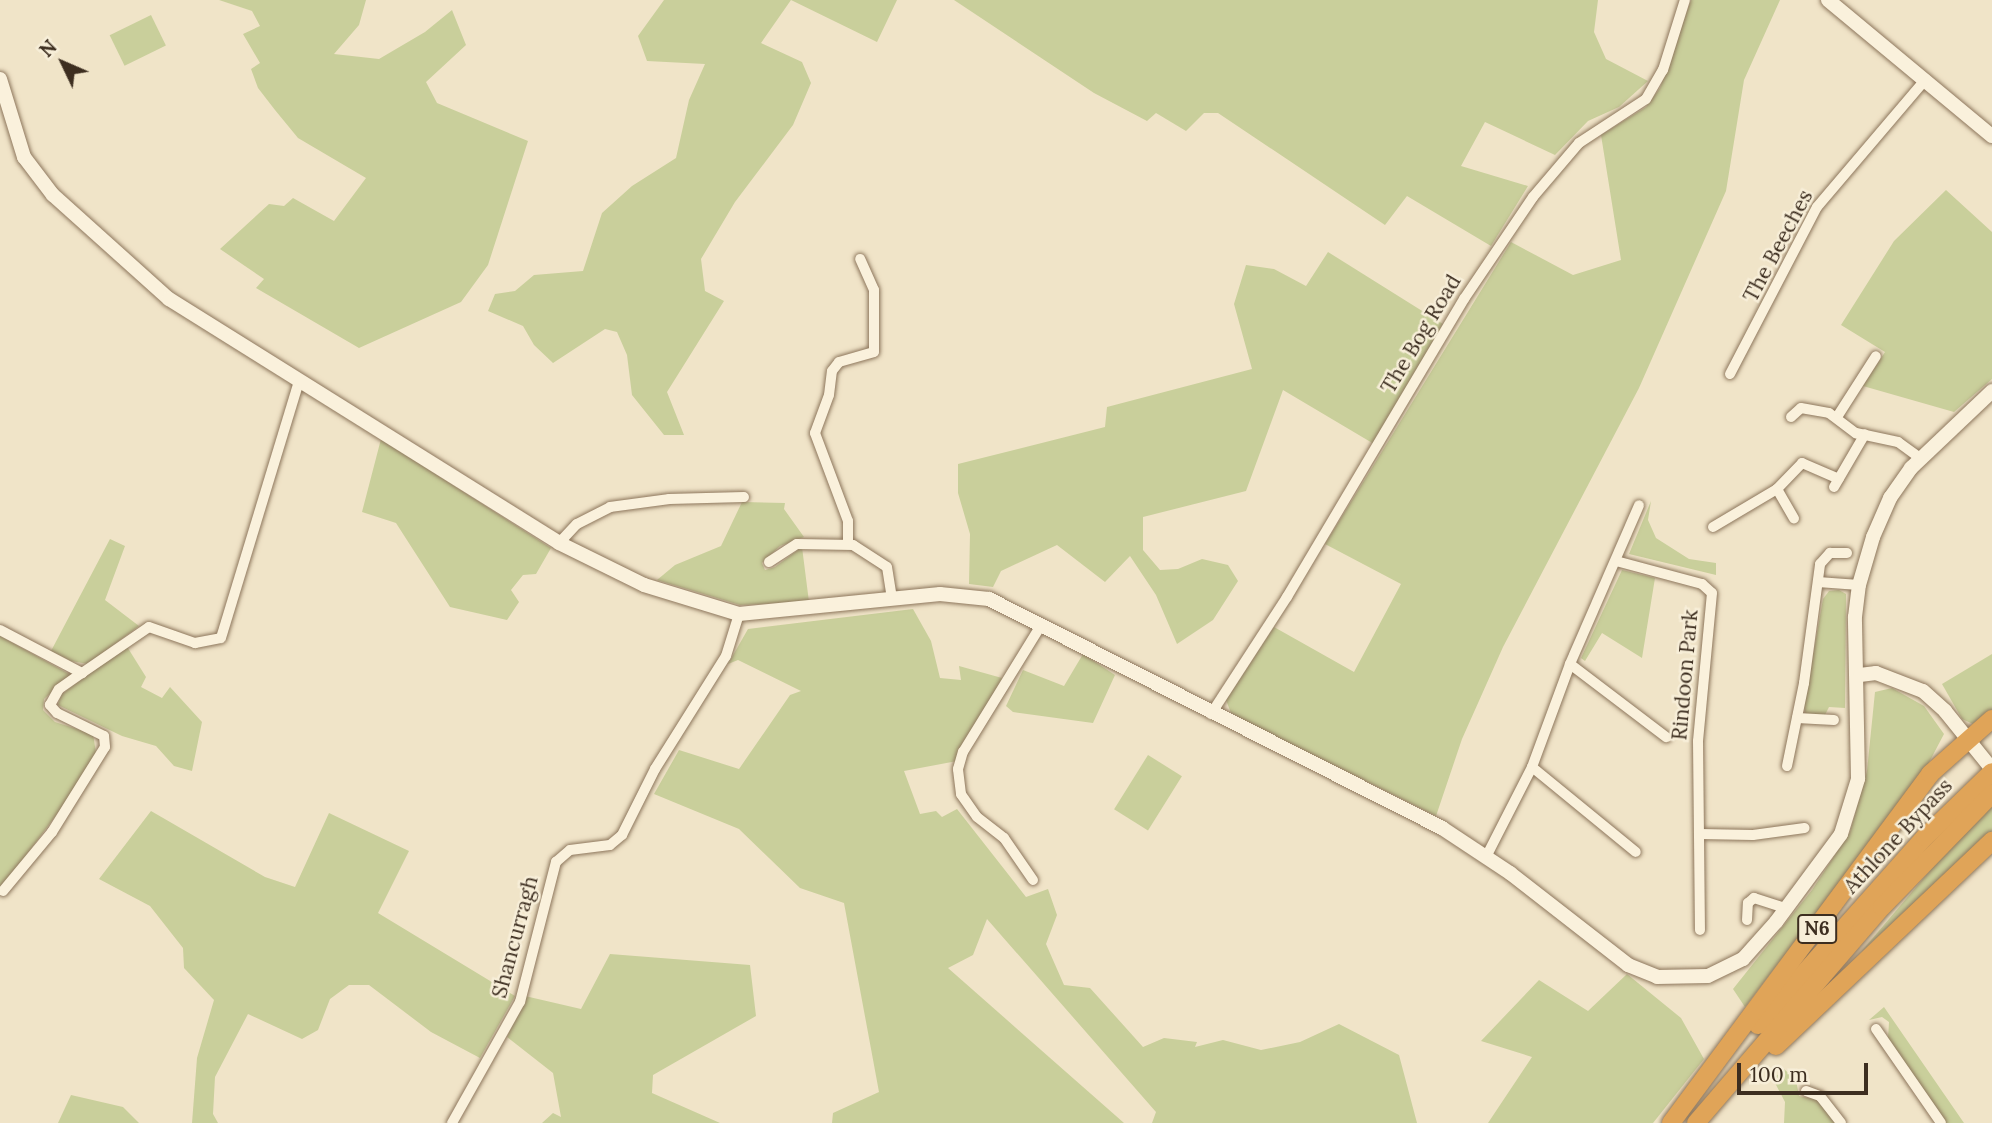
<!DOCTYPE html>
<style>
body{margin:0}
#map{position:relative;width:1992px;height:1123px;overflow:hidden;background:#f0e4c8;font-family:Lora,serif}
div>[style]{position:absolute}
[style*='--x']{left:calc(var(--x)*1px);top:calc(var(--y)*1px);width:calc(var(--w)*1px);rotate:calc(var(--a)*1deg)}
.green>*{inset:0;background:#c9cf9b;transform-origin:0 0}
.roads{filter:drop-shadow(0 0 2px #8d765c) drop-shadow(0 0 2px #8d765c)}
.street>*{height:10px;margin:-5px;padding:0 5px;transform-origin:5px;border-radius:5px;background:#faf1dc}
.secondary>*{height:14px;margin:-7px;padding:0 7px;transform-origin:7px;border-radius:7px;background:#faf1dc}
.highway>*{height:18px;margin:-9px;padding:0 9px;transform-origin:9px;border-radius:9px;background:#e0a458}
span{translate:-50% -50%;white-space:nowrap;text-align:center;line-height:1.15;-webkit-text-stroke:5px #f7eed8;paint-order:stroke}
.shield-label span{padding:2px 5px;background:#f7eed8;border:2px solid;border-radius:5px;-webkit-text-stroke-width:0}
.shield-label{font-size:19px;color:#3d2e20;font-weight:700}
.street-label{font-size:21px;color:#3d2e20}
.north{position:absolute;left:28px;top:28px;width:70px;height:70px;-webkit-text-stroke:5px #f7eed8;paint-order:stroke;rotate:314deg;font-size:19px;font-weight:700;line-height:28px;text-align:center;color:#3d2e20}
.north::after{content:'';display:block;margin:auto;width:24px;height:32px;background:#3d2e20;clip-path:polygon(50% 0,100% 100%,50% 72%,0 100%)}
.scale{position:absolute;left:1737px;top:1063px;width:131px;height:32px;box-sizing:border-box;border:4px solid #3d2e20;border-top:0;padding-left:9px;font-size:21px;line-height:24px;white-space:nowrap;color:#3d2e20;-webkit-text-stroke:5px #f7eed8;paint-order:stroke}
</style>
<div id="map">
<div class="green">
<div style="clip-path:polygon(219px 0,366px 0,359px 25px,334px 54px,379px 59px,425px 32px,452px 10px,466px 45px,426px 82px,437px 103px,528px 141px,488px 265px,461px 302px,359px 348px,256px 288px,264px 279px,220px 249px,269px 204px,284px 206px,293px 198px,334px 221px,366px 178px,298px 138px,275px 110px,258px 88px,251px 69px,260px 63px,243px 34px,260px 26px,252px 11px)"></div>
<div style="clip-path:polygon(664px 0,897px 0,877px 42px,791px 0,761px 43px,802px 62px,811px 83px,793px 125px,735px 202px,701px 259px,705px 291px,724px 301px,667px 392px,684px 435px,664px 435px,632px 395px,627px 355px,617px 332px,605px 329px,553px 363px,534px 345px,523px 326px,488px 311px,495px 294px,515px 291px,534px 275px,583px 271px,602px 213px,632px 186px,676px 158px,689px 100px,705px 64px,647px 61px,638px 36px)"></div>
<div style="clip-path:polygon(954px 0,1598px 0,1594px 32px,1606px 59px,1648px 81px,1619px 107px,1588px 121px,1555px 155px,1485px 122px,1461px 166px,1528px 186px,1491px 246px,1407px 196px,1385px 225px,1218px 113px,1204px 113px,1186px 131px,1156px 113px,1147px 121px,1094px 93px)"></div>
<div style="clip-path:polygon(1691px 0,1780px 0,1744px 80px,1726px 191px,1639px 388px,1503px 647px,1462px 739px,1436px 816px,1247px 722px,1231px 713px,1226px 700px,1274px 627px,1354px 672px,1401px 584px,1325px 544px,1511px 242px,1573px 275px,1621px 260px,1601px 135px,1646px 107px,1660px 88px)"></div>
<div style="left:151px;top:15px;width:34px;height:46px;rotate:64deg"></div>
<div style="clip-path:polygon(1946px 190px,1992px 232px,1992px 379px,1954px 412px,1863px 386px,1885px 352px,1841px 325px,1894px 241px)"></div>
<div style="clip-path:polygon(1328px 252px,1443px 324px,1374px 444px,1283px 390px,1246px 491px,1143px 517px,1143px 550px,1160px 570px,1178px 569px,1202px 559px,1228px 565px,1238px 581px,1213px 620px,1177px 644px,1156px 595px,1130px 556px,1105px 582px,1057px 545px,1001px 571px,993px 587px,969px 584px,970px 534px,958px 493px,958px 464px,1105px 427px,1107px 407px,1252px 369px,1234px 304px,1246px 265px,1274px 269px,1306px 286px)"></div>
<div style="clip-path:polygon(381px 439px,551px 548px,536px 574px,523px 575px,511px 590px,519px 602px,507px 620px,450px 607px,396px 523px,362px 512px)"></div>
<div style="clip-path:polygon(1651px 501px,1648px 520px,1656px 538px,1689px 559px,1716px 563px,1716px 575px,1629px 554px)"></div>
<div style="clip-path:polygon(742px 502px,785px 503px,784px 509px,804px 537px,780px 546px,762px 563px,765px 570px,775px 567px,802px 547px,809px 602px,740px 605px,657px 580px,675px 565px,721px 546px)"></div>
<div style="clip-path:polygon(110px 539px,125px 546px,105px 600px,139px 626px,88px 664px,71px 661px,51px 651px)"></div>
<div style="clip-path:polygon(1622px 570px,1655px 578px,1642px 658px,1602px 633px,1585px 661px,1581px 658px)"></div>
<div style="clip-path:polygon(1839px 590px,1846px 594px,1845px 708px,1829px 707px,1825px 715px,1806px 716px,1804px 706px,1823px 599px,1829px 591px)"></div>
<div style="clip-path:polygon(913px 609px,931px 641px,940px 678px,961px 680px,959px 666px,1002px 678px,957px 761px,904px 771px,920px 814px,936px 811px,942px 817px,957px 809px,1026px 897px,1048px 889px,1057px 915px,1046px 944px,1064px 985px,1090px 988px,1143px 1047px,1164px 1038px,1197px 1042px,1195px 1047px,1223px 1040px,1261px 1050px,1300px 1042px,1339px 1024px,1399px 1055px,1417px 1123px,1152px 1123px,1156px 1112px,987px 919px,973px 955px,948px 968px,1124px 1123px,832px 1123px,833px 1113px,879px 1092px,844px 903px,800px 888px,739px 829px,654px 794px,679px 750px,739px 769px,790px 695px,801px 691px,738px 660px,728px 664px,748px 629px)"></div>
<div style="clip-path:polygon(0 636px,71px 675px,44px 699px,43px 710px,55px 722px,93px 734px,96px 753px,81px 782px,0 890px)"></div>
<div style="clip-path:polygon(126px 645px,146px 677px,141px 687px,162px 698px,170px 687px,202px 722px,192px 771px,174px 766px,156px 746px,122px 736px,58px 705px,61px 695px)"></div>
<div style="clip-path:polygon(1083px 654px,1115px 675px,1093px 723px,1013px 712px,1006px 706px,1023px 670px,1064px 686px)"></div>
<div style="clip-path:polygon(1992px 654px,1992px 710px,1973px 724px,1962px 719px,1942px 684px)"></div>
<div style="clip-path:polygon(1892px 688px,1924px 706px,1944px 734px,1924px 772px,1745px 1007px,1733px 989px,1812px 890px,1850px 832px,1867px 771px,1875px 692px)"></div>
<div style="left:1148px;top:755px;width:40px;height:64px;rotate:32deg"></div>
<div style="clip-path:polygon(1992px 806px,1992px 831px,1861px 952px,1939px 860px)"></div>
<div style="clip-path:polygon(151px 811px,265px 877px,295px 887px,329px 813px,409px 851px,378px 913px,515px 996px,480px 1058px,431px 1032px,369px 985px,349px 985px,330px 999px,318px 1030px,302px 1039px,248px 1014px,215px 1077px,213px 1114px,218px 1123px,192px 1123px,197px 1058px,214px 1000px,184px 968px,183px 948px,150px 906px,99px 879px)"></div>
<div style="clip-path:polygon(610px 954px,750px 965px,756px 1016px,653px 1075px,652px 1093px,720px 1123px,542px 1123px,553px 1113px,561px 1117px,553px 1073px,507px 1037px,525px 996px,581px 1009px)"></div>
<div style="clip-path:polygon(1627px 974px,1681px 1018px,1704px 1059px,1653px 1123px,1488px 1123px,1532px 1057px,1481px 1041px,1539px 980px,1588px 1011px)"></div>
<div style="clip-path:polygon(1884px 1007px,1964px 1123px,1945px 1123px,1888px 1039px,1889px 1022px,1882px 1017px,1869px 1020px)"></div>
<div style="clip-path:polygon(1784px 1069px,1796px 1080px,1799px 1096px,1818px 1100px,1836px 1123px,1784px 1123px,1785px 1102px,1773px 1079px)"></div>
<div style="clip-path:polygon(71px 1095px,123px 1107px,139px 1123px,58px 1123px)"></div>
</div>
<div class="roads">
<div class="street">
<div style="--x:1730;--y:374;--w:188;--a:-62.5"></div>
<div style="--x:1817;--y:207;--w:168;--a:-49.6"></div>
<div style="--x:1791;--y:417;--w:13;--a:-42"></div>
<div style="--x:1801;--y:408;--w:28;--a:10"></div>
<div style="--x:1829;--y:413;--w:34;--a:37"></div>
<div style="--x:1856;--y:433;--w:43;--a:12.1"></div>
<div style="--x:1898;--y:442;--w:27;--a:36"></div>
<div style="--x:1837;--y:417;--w:72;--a:-57.4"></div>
<div style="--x:1834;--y:487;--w:61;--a:-59.7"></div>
<div style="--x:1777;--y:489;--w:34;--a:60"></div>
<div style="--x:1713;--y:527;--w:74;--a:-30.7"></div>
<div style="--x:1777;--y:489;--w:36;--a:-46"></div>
<div style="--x:1802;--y:463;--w:40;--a:23.4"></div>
<div style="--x:559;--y:543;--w:26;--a:-47"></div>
<div style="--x:577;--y:524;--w:37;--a:-27"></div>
<div style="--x:610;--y:507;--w:60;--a:-7.7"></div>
<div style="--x:669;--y:499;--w:75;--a:-1.5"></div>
<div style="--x:848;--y:543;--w:22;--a:-90"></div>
<div style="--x:848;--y:521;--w:94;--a:-110.6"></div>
<div style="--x:815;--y:433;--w:40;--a:-69.8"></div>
<div style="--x:829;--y:395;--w:24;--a:-83"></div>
<div style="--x:832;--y:371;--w:11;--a:-52"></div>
<div style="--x:839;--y:362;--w:36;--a:-16"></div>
<div style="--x:874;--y:352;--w:62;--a:-90"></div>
<div style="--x:874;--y:290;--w:34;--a:-114"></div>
<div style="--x:1616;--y:561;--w:89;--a:15"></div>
<div style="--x:1702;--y:584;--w:13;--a:42"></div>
<div style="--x:1712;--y:593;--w:149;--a:95.4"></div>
<div style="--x:1698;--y:741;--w:189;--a:89.4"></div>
<div style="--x:769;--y:562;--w:33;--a:-33"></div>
<div style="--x:797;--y:544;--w:56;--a:1"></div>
<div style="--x:853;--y:545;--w:40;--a:32.9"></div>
<div style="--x:887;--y:567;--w:32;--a:81"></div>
<div style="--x:1818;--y:582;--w:41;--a:4.2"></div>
<div style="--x:0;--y:630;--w:93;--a:27.7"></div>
<div style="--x:82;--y:673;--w:81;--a:-34.5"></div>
<div style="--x:149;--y:627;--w:49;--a:19.2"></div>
<div style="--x:195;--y:643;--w:26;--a:-11"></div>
<div style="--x:221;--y:638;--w:268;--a:-73.1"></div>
<div style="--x:1570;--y:664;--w:121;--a:37.2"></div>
<div style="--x:1211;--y:714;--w:140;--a:-57"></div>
<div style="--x:1287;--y:597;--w:347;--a:-59.3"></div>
<div style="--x:1464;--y:299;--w:123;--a:-55.9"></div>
<div style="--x:1533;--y:197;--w:71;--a:-49.6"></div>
<div style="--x:1579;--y:143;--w:80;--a:-33.3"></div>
<div style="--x:1646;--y:99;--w:34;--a:-60"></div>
<div style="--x:1663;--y:70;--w:73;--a:-72.6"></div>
<div style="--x:1797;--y:718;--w:37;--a:3"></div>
<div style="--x:1787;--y:766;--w:85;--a:-78.4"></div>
<div style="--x:1804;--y:683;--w:120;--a:-82.3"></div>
<div style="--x:1820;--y:564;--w:15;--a:-48"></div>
<div style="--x:1830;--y:553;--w:17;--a:0"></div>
<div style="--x:1532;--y:767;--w:134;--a:39.3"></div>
<div style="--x:1700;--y:834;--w:53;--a:1.1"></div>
<div style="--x:1753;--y:835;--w:52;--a:-7.7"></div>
<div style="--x:1486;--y:857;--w:101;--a:-62.9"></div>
<div style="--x:1532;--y:767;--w:110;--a:-69.7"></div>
<div style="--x:1570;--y:664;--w:173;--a:-66.5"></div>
<div style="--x:1033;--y:880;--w:51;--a:-124.6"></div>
<div style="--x:1004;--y:838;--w:34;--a:-142"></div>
<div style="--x:977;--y:817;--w:28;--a:-125"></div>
<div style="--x:961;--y:794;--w:25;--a:-97"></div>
<div style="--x:958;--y:769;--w:18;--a:-74"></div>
<div style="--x:963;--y:752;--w:149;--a:-58.4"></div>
<div style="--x:3;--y:891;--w:77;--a:-50.3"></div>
<div style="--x:52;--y:832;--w:100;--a:-58.1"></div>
<div style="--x:105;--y:747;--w:11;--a:-95"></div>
<div style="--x:104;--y:736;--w:52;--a:-153.9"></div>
<div style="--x:57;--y:713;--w:11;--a:-131"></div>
<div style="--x:50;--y:705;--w:18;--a:-61"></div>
<div style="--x:59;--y:689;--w:28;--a:-35"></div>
<div style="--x:1747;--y:920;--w:17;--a:-87"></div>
<div style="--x:1748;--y:903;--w:8;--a:-40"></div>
<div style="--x:1754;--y:898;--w:35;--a:18"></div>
<div style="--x:1876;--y:1029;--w:114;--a:55.3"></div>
<div style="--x:1806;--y:1091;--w:15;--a:20"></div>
<div style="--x:1820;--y:1096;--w:34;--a:52"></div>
<div style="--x:452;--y:1123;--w:139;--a:-60.7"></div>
<div style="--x:520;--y:1002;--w:145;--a:-75.6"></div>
<div style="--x:556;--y:862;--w:18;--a:-41"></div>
<div style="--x:570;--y:850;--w:40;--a:-7.1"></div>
<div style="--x:610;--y:845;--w:16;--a:-40"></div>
<div style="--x:622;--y:835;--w:74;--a:-63.4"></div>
<div style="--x:655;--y:769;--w:133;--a:-57.9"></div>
<div style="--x:726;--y:656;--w:44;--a:-72.8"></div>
</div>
<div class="secondary">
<div style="--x:1828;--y:0;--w:213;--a:39.7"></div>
<div style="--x:0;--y:79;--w:82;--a:72.9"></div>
<div style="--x:24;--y:157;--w:48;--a:52.7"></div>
<div style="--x:53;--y:195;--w:156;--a:41.9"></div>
<div style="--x:169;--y:299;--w:460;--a:32"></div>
<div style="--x:559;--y:543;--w:95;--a:26.3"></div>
<div style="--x:644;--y:585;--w:99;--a:17"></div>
<div style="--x:739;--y:614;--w:202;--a:-5.7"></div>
<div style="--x:940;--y:594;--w:49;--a:5.8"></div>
<div style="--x:989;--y:599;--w:508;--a:26.82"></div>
<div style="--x:1442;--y:828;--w:82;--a:33.5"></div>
<div style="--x:1510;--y:873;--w:150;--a:37.9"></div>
<div style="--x:1628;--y:965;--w:31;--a:22"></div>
<div style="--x:1657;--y:977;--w:51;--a:-1.1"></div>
<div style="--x:1708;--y:976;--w:39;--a:-26"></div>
<div style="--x:1743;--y:959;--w:50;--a:-48.3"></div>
<div style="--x:1776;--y:922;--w:109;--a:-53.5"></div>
<div style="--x:1841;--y:834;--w:58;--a:-72.8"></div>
<div style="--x:1858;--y:779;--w:162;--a:-91.1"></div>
<div style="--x:1855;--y:617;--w:32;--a:-83"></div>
<div style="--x:1859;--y:585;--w:50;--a:-73.7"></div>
<div style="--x:1873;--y:537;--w:43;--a:-66.4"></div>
<div style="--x:1890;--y:498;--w:37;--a:-55"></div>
<div style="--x:1911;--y:468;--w:112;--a:-43.5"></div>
<div style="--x:1860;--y:675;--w:16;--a:-7"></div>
<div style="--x:1876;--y:673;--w:50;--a:21"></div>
<div style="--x:1923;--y:691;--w:30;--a:42"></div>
<div style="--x:1945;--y:711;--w:75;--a:51"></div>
</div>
<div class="highway">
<div style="--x:1758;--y:1025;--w:251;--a:-48.4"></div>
<div style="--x:1925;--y:837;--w:93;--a:-44.1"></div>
<div style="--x:1776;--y:1046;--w:298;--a:-43.5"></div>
<div style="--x:1671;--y:1123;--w:435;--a:-53.4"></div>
<div style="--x:1930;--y:774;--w:83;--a:-41.6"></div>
<div style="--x:1696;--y:1123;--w:285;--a:-49.3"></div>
<div style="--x:1882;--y:907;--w:158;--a:-45.8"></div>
</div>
</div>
<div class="shield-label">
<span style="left:1817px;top:929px">N6</span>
</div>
<div class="street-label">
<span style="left:1778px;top:246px;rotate:-62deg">The Beeches</span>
<span style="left:1421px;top:334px;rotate:-59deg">The Bog Road</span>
<span style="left:1685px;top:675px;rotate:-85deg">Rindoon Park</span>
<span style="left:1898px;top:836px;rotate:-47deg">Athlone Bypass</span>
<span style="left:515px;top:937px;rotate:-75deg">Shancurragh</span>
</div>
<div class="north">N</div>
<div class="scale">100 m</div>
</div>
